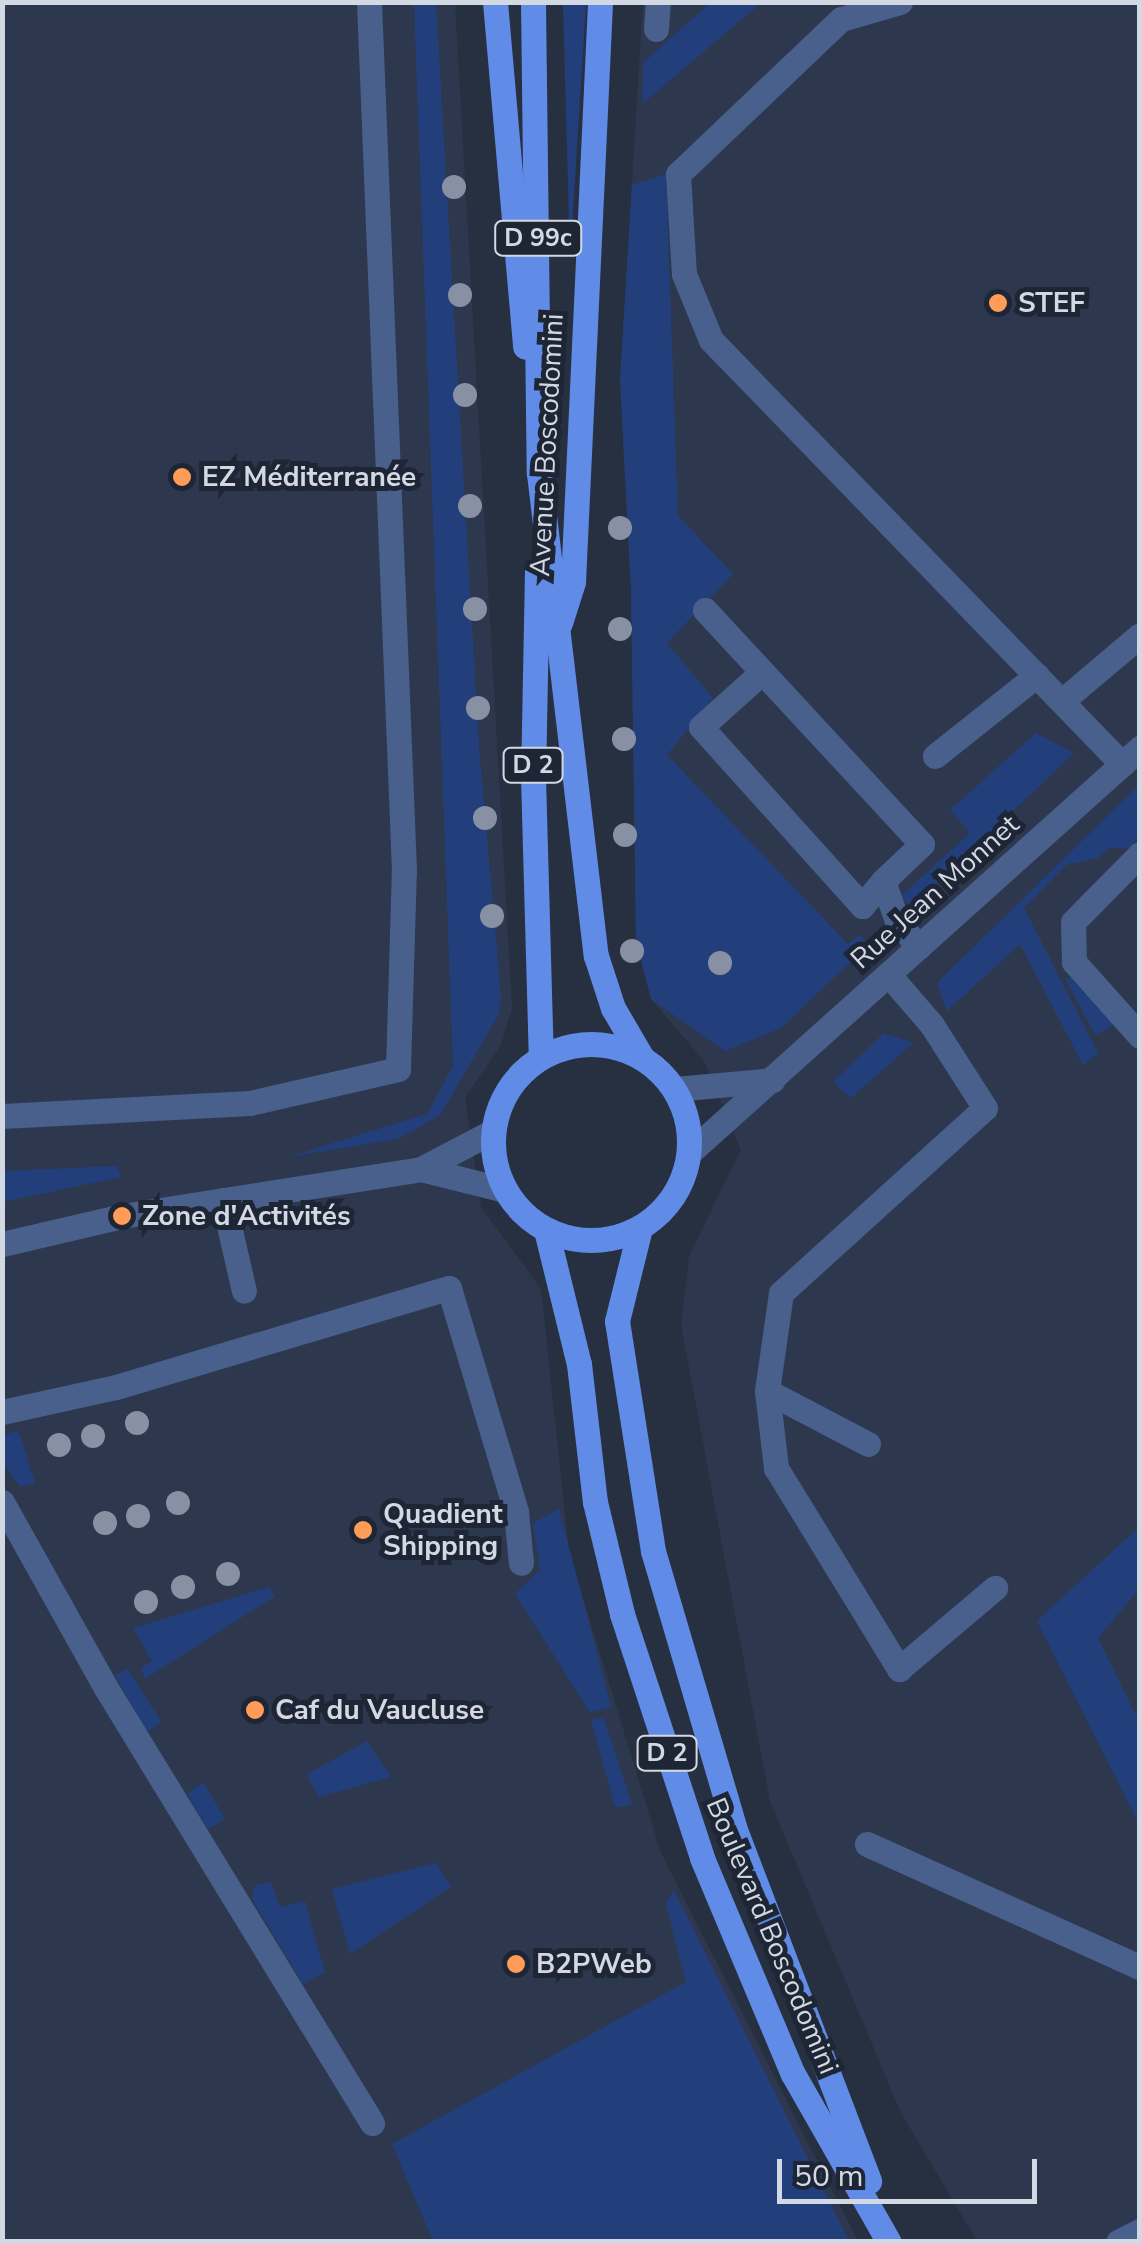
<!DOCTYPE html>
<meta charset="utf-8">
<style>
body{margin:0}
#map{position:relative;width:1142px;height:2244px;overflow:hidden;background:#273040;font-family:"Nunito Sans",sans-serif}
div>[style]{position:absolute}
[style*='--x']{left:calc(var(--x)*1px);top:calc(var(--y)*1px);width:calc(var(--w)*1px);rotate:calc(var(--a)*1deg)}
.built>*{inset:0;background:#2d384e}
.green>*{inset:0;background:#223f7c;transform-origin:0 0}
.minor>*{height:25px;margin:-12.5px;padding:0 12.5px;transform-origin:12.5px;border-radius:12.5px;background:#49608c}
.major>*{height:25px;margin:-12.5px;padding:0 12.5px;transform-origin:12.5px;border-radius:12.5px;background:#608ce7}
.major>.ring{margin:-12.5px;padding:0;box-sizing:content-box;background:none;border:25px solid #608ce7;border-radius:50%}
.trees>*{width:24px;height:24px;margin:-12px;border-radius:50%;background:#8891a3}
.dots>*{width:28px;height:28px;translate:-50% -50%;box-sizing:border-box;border:5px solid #1e2636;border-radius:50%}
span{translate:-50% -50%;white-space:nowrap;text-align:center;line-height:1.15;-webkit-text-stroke:10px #1e2636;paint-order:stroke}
.shield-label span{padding:2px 8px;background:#1e2636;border:2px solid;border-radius:8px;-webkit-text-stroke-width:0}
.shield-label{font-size:25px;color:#d3d9e3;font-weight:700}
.poi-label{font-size:28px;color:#d3d9e3;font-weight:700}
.left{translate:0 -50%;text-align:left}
.street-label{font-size:28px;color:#d3d9e3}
.frame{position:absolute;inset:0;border:5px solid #d3d9e3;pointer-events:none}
.scale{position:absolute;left:777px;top:2159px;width:260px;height:45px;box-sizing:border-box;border:5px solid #d3d9e3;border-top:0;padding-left:12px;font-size:30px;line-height:35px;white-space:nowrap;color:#d3d9e3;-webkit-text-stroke:8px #1e2636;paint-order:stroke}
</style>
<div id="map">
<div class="built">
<div style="clip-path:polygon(3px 3px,455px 3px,512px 1008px,501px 1045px,465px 1098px,481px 1207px,541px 1289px,569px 1552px,661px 1853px,858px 2241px,3px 2242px)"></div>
<div style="clip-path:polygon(643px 3px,1139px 3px,1139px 2241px,977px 2241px,901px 2113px,770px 1801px,681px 1325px,689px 1256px,741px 1150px,704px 1061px,651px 999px,636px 941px,631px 591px,620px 379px)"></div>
</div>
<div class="green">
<div style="clip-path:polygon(414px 3px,436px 3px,479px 746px,501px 997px,498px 1016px,440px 1115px,398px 1139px,288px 1157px,427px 1114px,453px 1066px)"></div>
<div style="clip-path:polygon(563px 3px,586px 3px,570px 259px)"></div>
<div style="clip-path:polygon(710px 3px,761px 3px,642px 104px,643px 63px)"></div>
<div style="clip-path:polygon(666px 174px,678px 516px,733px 574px,667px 643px,713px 698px,667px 755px,848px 944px,859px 935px,869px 944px,781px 1028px,725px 1051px,651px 999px,636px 941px,631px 591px,620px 379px,632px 185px)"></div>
<div style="clip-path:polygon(1036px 733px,1074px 753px,911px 908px,901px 896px,970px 833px,950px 810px)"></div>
<div style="clip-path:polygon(1139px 785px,1139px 836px,1130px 848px,1109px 848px,1098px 858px,1066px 865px,1024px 908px,1098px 1053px,1083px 1065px,1020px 944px,947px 1011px,937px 983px)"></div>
<div style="clip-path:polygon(1065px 978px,1072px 978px,1115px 1024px,1095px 1035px)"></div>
<div style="clip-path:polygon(884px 1033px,913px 1043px,851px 1098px,833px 1082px)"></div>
<div style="clip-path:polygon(117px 1166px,121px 1177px,3px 1202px,3px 1171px)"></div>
<div style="clip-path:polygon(18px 1430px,35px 1483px,20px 1487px,2px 1461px,3px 1436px)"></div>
<div style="clip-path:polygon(559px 1509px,611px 1707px,590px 1712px,515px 1594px,540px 1570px,533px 1523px)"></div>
<div style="clip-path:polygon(1139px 1527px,1139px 1589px,1098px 1638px,1139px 1722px,1139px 1824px,1037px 1621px)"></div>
<div style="clip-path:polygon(269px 1587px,275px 1596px,145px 1679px,141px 1668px,152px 1661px,133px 1628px)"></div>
<div style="clip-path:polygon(128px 1669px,161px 1722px,147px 1732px,115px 1675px)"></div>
<div style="clip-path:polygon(604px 1718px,632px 1805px,615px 1807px,591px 1720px)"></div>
<div style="clip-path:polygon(367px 1741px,391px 1777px,319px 1797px,306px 1775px)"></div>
<div style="left:204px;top:1783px;width:42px;height:20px;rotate:60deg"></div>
<div style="clip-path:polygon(436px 1863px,451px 1887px,350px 1954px,332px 1889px)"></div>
<div style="clip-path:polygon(271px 1882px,280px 1907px,305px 1901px,325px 1972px,303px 1984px,252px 1899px,255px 1885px)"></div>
<div style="clip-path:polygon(674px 1890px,849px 2241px,433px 2241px,392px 2144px,686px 1982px,666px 1904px)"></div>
</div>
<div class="minor">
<div style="--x:900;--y:2;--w:61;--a:163.9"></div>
<div style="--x:841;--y:19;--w:225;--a:136.4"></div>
<div style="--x:678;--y:174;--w:100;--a:86.6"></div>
<div style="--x:684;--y:274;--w:71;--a:67.8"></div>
<div style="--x:711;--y:340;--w:591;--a:45.89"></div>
<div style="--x:656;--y:29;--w:27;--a:-86"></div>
<div style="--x:705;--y:610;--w:319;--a:47.2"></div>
<div style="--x:922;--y:844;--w:54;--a:136.5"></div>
<div style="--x:883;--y:881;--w:42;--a:70.7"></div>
<div style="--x:897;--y:921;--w:34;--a:50"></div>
<div style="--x:762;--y:672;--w:82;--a:138"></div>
<div style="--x:701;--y:727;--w:241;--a:48"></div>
<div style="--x:862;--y:906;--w:33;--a:-50"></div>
<div style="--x:1062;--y:701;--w:102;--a:-40.2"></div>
<div style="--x:935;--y:756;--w:130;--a:-38.5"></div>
<div style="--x:1140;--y:854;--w:95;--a:134.6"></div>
<div style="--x:1073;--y:922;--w:40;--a:88.6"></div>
<div style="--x:1074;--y:962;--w:99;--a:48.3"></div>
<div style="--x:675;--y:1089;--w:98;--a:-5.2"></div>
<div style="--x:2;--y:1116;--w:248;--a:-3"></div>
<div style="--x:250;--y:1103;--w:152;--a:-12.9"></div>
<div style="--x:398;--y:1069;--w:199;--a:-88.3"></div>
<div style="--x:404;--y:870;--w:869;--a:-92.31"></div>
<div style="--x:690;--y:1152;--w:605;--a:-41.92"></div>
<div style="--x:421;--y:1169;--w:87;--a:14"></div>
<div style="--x:223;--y:1200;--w:93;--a:77"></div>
<div style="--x:2;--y:1244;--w:123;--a:-13.1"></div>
<div style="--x:122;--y:1216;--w:303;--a:-8.9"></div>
<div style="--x:421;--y:1169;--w:81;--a:-27.8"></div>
<div style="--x:767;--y:1391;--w:78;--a:83.3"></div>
<div style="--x:776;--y:1468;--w:236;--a:58.5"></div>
<div style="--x:899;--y:1669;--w:126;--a:-40.2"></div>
<div style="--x:2;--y:1412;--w:117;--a:-12.4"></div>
<div style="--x:116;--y:1387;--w:347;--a:-16.6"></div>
<div style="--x:449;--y:1288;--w:234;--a:73.3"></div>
<div style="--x:516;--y:1512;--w:51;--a:84.4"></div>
<div style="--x:868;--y:1444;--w:114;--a:-152.3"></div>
<div style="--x:767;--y:1391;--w:99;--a:-81.9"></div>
<div style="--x:781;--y:1293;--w:275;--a:-42.2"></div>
<div style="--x:985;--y:1108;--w:98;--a:-122.6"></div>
<div style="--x:932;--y:1025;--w:67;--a:-130.8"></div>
<div style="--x:2;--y:1502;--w:213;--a:60.8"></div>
<div style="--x:106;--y:1688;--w:510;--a:58.55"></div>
<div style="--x:867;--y:1844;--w:299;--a:24.3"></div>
<div style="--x:1118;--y:2242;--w:25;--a:-27"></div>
</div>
<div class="major">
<div style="--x:495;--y:2;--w:346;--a:85"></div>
<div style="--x:533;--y:2;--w:471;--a:89.3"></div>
<div style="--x:539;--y:473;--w:486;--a:83.3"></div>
<div style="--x:596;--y:956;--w:55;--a:71.9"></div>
<div style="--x:613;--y:1008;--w:56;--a:59.7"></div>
<div style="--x:537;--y:571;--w:206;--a:91.1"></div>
<div style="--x:533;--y:777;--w:279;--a:88.4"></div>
<div style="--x:560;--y:623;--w:43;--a:-72.4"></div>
<div style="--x:573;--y:582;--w:581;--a:-87.33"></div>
<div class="ring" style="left:493px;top:1044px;width:171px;height:171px"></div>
<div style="--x:640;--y:1228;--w:96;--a:103.9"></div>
<div style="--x:617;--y:1321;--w:233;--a:81.1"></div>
<div style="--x:653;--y:1551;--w:288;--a:73.6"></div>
<div style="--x:734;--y:1827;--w:379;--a:69.1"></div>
<div style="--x:546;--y:1230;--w:138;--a:76.2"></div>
<div style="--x:579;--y:1364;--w:139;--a:83.4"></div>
<div style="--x:595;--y:1502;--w:115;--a:76.4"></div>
<div style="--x:622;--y:1614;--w:257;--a:71.8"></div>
<div style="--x:702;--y:1858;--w:234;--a:67.2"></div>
<div style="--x:793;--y:2074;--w:193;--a:60.3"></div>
</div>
<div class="trees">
<div style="left:454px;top:187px"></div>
<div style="left:460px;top:295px"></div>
<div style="left:465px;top:395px"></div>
<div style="left:470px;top:506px"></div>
<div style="left:620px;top:528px"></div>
<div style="left:475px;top:609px"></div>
<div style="left:620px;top:629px"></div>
<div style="left:478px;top:708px"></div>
<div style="left:624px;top:739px"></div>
<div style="left:485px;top:818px"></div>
<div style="left:625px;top:835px"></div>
<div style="left:492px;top:916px"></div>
<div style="left:632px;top:951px"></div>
<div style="left:720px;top:963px"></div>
<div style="left:137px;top:1423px"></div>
<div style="left:93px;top:1436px"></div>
<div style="left:59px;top:1445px"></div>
<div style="left:178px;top:1503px"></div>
<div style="left:138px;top:1516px"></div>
<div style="left:105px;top:1523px"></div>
<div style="left:228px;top:1574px"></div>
<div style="left:183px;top:1587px"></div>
<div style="left:146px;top:1602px"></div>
</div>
<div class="dots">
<div style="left:998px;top:303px;background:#fe9c58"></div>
<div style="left:182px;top:477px;background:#fe9c58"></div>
<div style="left:122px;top:1216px;background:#fe9c58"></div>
<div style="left:363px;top:1530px;background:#fe9c58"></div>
<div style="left:255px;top:1710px;background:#fe9c58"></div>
<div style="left:516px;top:1964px;background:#fe9c58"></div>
</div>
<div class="shield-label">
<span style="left:538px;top:238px">D 99c</span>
<span style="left:533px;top:765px">D 2</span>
<span style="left:667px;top:1753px">D 2</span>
</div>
<div class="poi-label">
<span class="left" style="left:1018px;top:303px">STEF</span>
<span class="left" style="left:202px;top:477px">EZ Méditerranée</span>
<span class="left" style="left:142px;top:1216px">Zone d'Activités</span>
<span class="left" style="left:383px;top:1530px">Quadient<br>Shipping</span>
<span class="left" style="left:275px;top:1710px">Caf du Vaucluse</span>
<span class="left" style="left:536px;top:1964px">B2PWeb</span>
</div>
<div class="street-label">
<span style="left:547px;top:445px;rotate:-87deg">Avenue Boscodomini</span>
<span style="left:935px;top:892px;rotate:-42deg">Rue Jean Monnet</span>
<span style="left:772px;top:1936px;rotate:67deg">Boulevard Boscodomini</span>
</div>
<div class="frame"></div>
<div class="scale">50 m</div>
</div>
